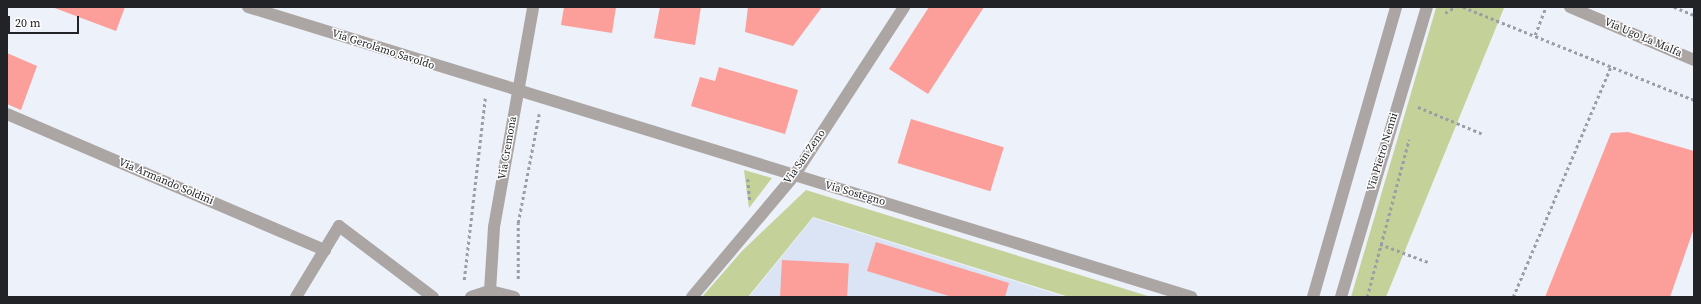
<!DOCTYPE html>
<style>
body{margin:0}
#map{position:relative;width:1701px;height:304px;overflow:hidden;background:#ecf1fa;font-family:"Source Serif 4",serif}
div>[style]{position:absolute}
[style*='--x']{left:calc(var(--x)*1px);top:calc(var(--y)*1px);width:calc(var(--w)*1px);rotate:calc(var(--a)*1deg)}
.built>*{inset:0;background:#dbe4f4}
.green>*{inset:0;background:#c4d299}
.building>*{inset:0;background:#fc9e99;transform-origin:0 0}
.path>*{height:2.5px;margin-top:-1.25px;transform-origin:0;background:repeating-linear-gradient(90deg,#9a9ea5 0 3px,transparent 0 6px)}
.street>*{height:12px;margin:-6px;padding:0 6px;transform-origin:6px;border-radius:6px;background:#aba6a4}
span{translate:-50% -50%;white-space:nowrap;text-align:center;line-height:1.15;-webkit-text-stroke:3px #fefefe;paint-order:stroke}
.street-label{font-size:11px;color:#212327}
.frame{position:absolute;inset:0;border:8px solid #212327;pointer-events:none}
.scale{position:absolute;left:8px;top:16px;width:71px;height:18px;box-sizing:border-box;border:2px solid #212327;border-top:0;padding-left:5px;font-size:12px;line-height:14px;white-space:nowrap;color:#212327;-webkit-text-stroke:3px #fefefe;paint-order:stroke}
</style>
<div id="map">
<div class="built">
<div style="clip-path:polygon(813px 218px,1065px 297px,749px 297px)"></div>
</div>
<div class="green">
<div style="clip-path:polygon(1436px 8px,1504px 8px,1386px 297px,1351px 297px)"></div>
<div style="clip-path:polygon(744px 170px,772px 178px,749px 208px)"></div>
<div style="clip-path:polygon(806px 190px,1151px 297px,1069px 297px,813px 217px,748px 297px,702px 297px,742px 251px)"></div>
</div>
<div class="building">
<div style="clip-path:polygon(52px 7px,125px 7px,116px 31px)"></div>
<div style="clip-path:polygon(564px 7px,616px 7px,612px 33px,561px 25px)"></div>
<div style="clip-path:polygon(660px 7px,701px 7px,695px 45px,654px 38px)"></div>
<div style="clip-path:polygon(748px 7px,822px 7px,793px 46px,745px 32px)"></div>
<div style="clip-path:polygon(929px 7px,984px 7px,928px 94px,889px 69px)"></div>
<div style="clip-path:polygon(7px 53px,37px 66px,21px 110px,7px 104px)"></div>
<div style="clip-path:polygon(719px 67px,798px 90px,785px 134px,691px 106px,700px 77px,715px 81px)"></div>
<div style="left:911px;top:119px;width:97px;height:46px;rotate:17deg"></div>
<div style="clip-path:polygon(1628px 132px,1694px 151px,1694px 228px,1670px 297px,1545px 297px,1611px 133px)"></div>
<div style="clip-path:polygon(876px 242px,1009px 283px,1005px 297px,952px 297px,867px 271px)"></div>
<div style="left:782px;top:260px;width:67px;height:37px;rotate:3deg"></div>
</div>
<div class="path">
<div style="--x:1463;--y:7;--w:249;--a:21.9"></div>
<div style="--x:1674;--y:7;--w:22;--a:22"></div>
<div style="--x:1445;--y:13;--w:12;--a:-31"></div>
<div style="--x:1535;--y:35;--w:30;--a:-69"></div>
<div style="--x:1418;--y:107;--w:70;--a:22.6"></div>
<div style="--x:748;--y:179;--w:21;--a:85"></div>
<div style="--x:1380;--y:244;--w:51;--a:20.6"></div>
<div style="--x:518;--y:279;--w:56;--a:-90"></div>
<div style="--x:518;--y:223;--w:111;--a:-79.1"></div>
<div style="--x:464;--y:280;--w:183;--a:-83.4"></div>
<div style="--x:1367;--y:297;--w:163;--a:-75.1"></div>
<div style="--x:1513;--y:297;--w:251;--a:-67"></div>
</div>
<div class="street">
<div style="--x:248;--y:7;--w:987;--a:17.09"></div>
<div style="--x:1570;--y:7;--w:135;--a:23.1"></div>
<div style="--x:7;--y:114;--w:346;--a:23.2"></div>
<div style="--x:490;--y:291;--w:64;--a:-86.4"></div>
<div style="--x:494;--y:227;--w:223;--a:-79.9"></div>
<div style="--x:296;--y:297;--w:83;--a:-58.8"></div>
<div style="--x:339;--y:226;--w:118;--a:37.1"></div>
<div style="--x:471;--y:297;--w:20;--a:-18"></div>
<div style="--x:490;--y:291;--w:25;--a:14"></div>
<div style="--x:692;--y:297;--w:158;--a:-49.9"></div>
<div style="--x:794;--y:176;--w:202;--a:-56.9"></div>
<div style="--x:1313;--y:297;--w:302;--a:-74"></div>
<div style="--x:1341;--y:297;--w:302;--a:-73.5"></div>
</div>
<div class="street-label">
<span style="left:1643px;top:38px;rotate:23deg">Via Ugo La Malfa</span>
<span style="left:383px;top:50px;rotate:18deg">Via Gerolamo Savoldo</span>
<span style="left:508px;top:148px;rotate:-80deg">Via Cremona</span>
<span style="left:1383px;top:152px;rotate:-73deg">Via Pietro Nenni</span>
<span style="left:805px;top:157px;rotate:-55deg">Via San Zeno</span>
<span style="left:166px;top:182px;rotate:23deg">Via Armando Soldini</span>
<span style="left:855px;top:194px;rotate:16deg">Via Sostegno</span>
</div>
<div class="frame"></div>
<div class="scale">20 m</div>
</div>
